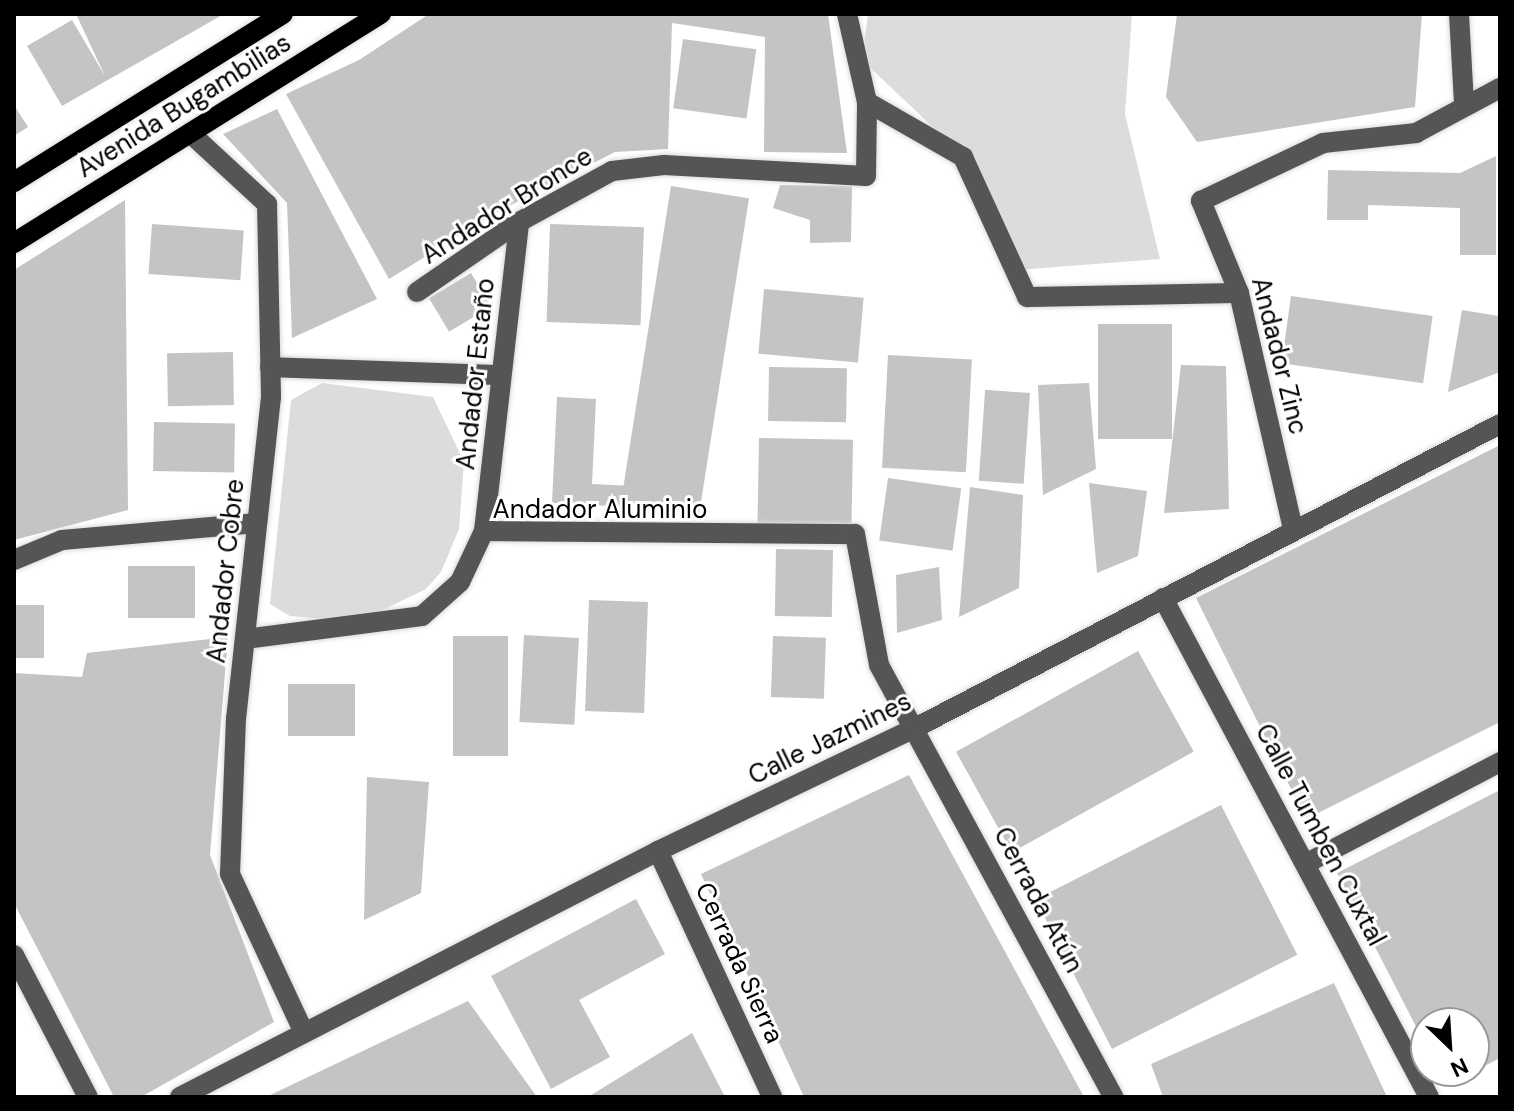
<!DOCTYPE html>
<meta charset="utf-8">
<style>
body{margin:0}
#map{position:relative;width:1514px;height:1111px;overflow:hidden;background:#fff;font-family:"DM Sans",sans-serif}
div>[style]{position:absolute}
[style*='--x']{left:calc(var(--x)*1px);top:calc(var(--y)*1px);width:calc(var(--w)*1px);rotate:calc(var(--a)*1deg)}
.green>*{inset:0;background:#dcdcdc}
.building>*{inset:0;background:#c4c4c4;transform-origin:0 0}
.roads{filter:drop-shadow(0 0 2px #dbdbdb) drop-shadow(0 0 2px #dbdbdb)}
.minor>*{height:20px;margin:-10px;padding:0 10px;transform-origin:10px;border-radius:10px;background:#555}
.major>*{height:20px;margin:-10px;padding:0 10px;transform-origin:10px;border-radius:10px;background:#000}
span{translate:-50% -50%;white-space:nowrap;text-align:center;line-height:1.15;-webkit-text-stroke:6px #fff;paint-order:stroke}
.street-label{font-size:26px;color:#000}
.frame{position:absolute;inset:0;border:16px solid #000;pointer-events:none}
.north{position:absolute;left:1410px;top:1007px;width:80px;height:80px;box-sizing:border-box;background:#fff;border:2px solid #999;border-radius:50%;rotate:155deg;font-size:22px;font-weight:700;line-height:32px;text-align:center;color:#000}
.north::after{content:'';display:block;margin:auto;width:28px;height:36px;background:#000;clip-path:polygon(50% 0,100% 100%,50% 72%,0 100%)}
</style>
<div id="map">
<div class="green">
<div style="clip-path:polygon(868px 14px,1132px 14px,1125px 114px,1160px 259px,1016px 270px,973px 165px,862px 60px)"></div>
<div style="clip-path:polygon(322px 383px,433px 397px,464px 462px,459px 529px,441px 572px,426px 589px,358px 622px,290px 616px,270px 604px,291px 400px)"></div>
</div>
<div class="building">
<div style="clip-path:polygon(76px 14px,224px 14px,62px 106px,27px 46px,72px 20px,105px 76px)"></div>
<div style="clip-path:polygon(429px 14px,828px 14px,847px 153px,764px 152px,765px 37px,672px 23px,668px 149px,615px 152px,501px 210px,389px 279px,286px 94px,359px 60px)"></div>
<div style="clip-path:polygon(1177px 14px,1422px 14px,1415px 107px,1197px 142px,1166px 97px)"></div>
<div style="left:683px;top:39px;width:74px;height:70px;rotate:8deg"></div>
<div style="clip-path:polygon(14px 105px,28px 127px,14px 136px)"></div>
<div style="clip-path:polygon(277px 109px,377px 299px,292px 338px,287px 203px,223px 134px)"></div>
<div style="clip-path:polygon(1496px 156px,1496px 255px,1460px 255px,1460px 208px,1368px 205px,1368px 220px,1327px 220px,1328px 170px,1460px 173px)"></div>
<div style="clip-path:polygon(780px 185px,852px 186px,851px 242px,810px 243px,810px 220px,773px 208px)"></div>
<div style="left:671px;top:186px;width:79px;height:319px;rotate:9deg"></div>
<div style="clip-path:polygon(125px 200px,128px 510px,14px 540px,14px 270px)"></div>
<div style="left:152px;top:224px;width:92px;height:50px;rotate:4deg"></div>
<div style="left:550px;top:224px;width:94px;height:98px;rotate:2deg"></div>
<div style="left:471px;top:273px;width:39px;height:49px;rotate:59deg"></div>
<div style="left:764px;top:289px;width:100px;height:65px;rotate:5deg"></div>
<div style="left:1291px;top:296px;width:143px;height:68px;rotate:8deg"></div>
<div style="clip-path:polygon(1462px 310px,1499px 316px,1500px 372px,1448px 392px)"></div>
<div style="left:1098px;top:324px;width:74px;height:115px"></div>
<div style="left:233px;top:352px;width:53px;height:66px;rotate:89deg"></div>
<div style="left:888px;top:355px;width:84px;height:113px;rotate:3deg"></div>
<div style="clip-path:polygon(1181px 365px,1226px 366px,1229px 509px,1164px 513px)"></div>
<div style="left:769px;top:367px;width:78px;height:54px;rotate:1deg"></div>
<div style="clip-path:polygon(1089px 383px,1096px 469px,1043px 495px,1038px 385px)"></div>
<div style="left:1030px;top:393px;width:91px;height:45px;rotate:94deg"></div>
<div style="clip-path:polygon(557px 397px,596px 399px,592px 484px,634px 486px,633px 507px,552px 503px)"></div>
<div style="left:154px;top:422px;width:81px;height:49px;rotate:1deg"></div>
<div style="left:759px;top:438px;width:94px;height:86px;rotate:1deg"></div>
<div style="clip-path:polygon(1500px 445px,1500px 722px,1306px 819px,1196px 598px)"></div>
<div style="left:888px;top:478px;width:74px;height:63px;rotate:8deg"></div>
<div style="clip-path:polygon(1089px 483px,1147px 491px,1138px 556px,1097px 573px)"></div>
<div style="clip-path:polygon(970px 487px,1023px 495px,1019px 588px,959px 617px)"></div>
<div style="left:776px;top:549px;width:57px;height:67px;rotate:1deg"></div>
<div style="left:195px;top:566px;width:52px;height:67px;rotate:90deg"></div>
<div style="clip-path:polygon(939px 567px,942px 620px,897px 633px,896px 575px)"></div>
<div style="left:589px;top:600px;width:59px;height:111px;rotate:2deg"></div>
<div style="left:44px;top:605px;width:53px;height:30px;rotate:90deg"></div>
<div style="left:524px;top:635px;width:55px;height:87px;rotate:3deg"></div>
<div style="left:453px;top:636px;width:55px;height:120px"></div>
<div style="left:773px;top:636px;width:53px;height:61px;rotate:2deg"></div>
<div style="clip-path:polygon(228px 637px,210px 855px,274px 1022px,141px 1097px,114px 1097px,14px 903px,14px 673px,82px 677px,87px 653px)"></div>
<div style="left:1138px;top:651px;width:115px;height:208px;rotate:61deg"></div>
<div style="left:355px;top:684px;width:52px;height:67px;rotate:90deg"></div>
<div style="clip-path:polygon(909px 775px,1084px 1097px,804px 1097px,701px 874px)"></div>
<div style="clip-path:polygon(367px 777px,429px 782px,421px 893px,364px 920px)"></div>
<div style="clip-path:polygon(1500px 790px,1500px 1058px,1446px 1086px,1439px 1071px,1474px 1071px,1474px 1023px,1426px 1023px,1426px 1046px,1337px 873px)"></div>
<div style="left:1221px;top:805px;width:168px;height:208px;rotate:63deg"></div>
<div style="clip-path:polygon(636px 899px,665px 954px,579px 1000px,610px 1057px,551px 1089px,491px 976px)"></div>
<div style="clip-path:polygon(1334px 983px,1387px 1097px,1163px 1097px,1151px 1064px)"></div>
<div style="clip-path:polygon(468px 1001px,537px 1097px,266px 1097px)"></div>
<div style="clip-path:polygon(692px 1033px,725px 1097px,588px 1097px)"></div>
</div>
<div class="roads">
<div class="minor">
<div style="--x:1459;--y:14;--w:89;--a:86.8"></div>
<div style="--x:867;--y:102;--w:111;--a:29.8"></div>
<div style="--x:963;--y:157;--w:154;--a:65.4"></div>
<div style="--x:1027;--y:297;--w:212;--a:-1.1"></div>
<div style="--x:190;--y:133;--w:105;--a:42.7"></div>
<div style="--x:267;--y:204;--w:193;--a:88.8"></div>
<div style="--x:271;--y:397;--w:323;--a:96.2"></div>
<div style="--x:236;--y:718;--w:156;--a:92.2"></div>
<div style="--x:230;--y:874;--w:175;--a:65"></div>
<div style="--x:417;--y:292;--w:124;--a:-34.5"></div>
<div style="--x:519;--y:222;--w:106;--a:-28.7"></div>
<div style="--x:612;--y:171;--w:52;--a:-6.6"></div>
<div style="--x:664;--y:165;--w:202;--a:3.1"></div>
<div style="--x:866;--y:176;--w:74;--a:-89.2"></div>
<div style="--x:867;--y:102;--w:90;--a:-102.8"></div>
<div style="--x:270;--y:367;--w:231;--a:2"></div>
<div style="--x:1293;--y:529;--w:242;--a:-102.9"></div>
<div style="--x:1239;--y:293;--w:100;--a:-112.4"></div>
<div style="--x:1201;--y:201;--w:135;--a:-25.4"></div>
<div style="--x:1323;--y:143;--w:94;--a:-6.1"></div>
<div style="--x:1416;--y:133;--w:95;--a:-28.2"></div>
<div style="--x:484;--y:531;--w:371;--a:0.5"></div>
<div style="--x:855;--y:534;--w:133;--a:79.6"></div>
<div style="--x:879;--y:665;--w:492;--a:61.5"></div>
<div style="--x:14;--y:560;--w:52;--a:-22.6"></div>
<div style="--x:62;--y:540;--w:196;--a:-5"></div>
<div style="--x:1163;--y:598;--w:565;--a:61.94"></div>
<div style="--x:245;--y:639;--w:178;--a:-7.4"></div>
<div style="--x:422;--y:616;--w:51;--a:-41.8"></div>
<div style="--x:460;--y:582;--w:56;--a:-64.8"></div>
<div style="--x:484;--y:531;--w:311;--a:-83.5"></div>
<div style="--x:658;--y:851;--w:271;--a:65.1"></div>
<div style="--x:1307;--y:863;--w:218;--a:-27.6"></div>
<div style="--x:14;--y:955;--w:160;--a:62.5"></div>
<div style="--x:180;--y:1097;--w:538;--a:-27.23"></div>
<div style="--x:658;--y:851;--w:287;--a:-25.6"></div>
<div style="--x:917;--y:727;--w:657;--a:-27.46"></div>
</div>
<div class="major">
<div style="--x:14;--y:182;--w:317;--a:-32"></div>
<div style="--x:14;--y:243;--w:433;--a:-32"></div>
</div>
</div>
<div class="street-label">
<span style="left:184px;top:106px;rotate:-32deg">Avenida Bugambilias</span>
<span style="left:507px;top:206px;rotate:-32deg">Andador Bronce</span>
<span style="left:1279px;top:356px;rotate:76deg">Andador Zinc</span>
<span style="left:476px;top:374px;rotate:-84deg">Andador Estaño</span>
<span style="left:600px;top:510px">Andador Aluminio</span>
<span style="left:226px;top:571px;rotate:-84deg">Andador Cobre</span>
<span style="left:830px;top:739px;rotate:-26deg">Calle Jazmines</span>
<span style="left:1320px;top:835px;rotate:62deg">Calle Tumben Cuxtal</span>
<span style="left:1038px;top:900px;rotate:62deg">Cerrada Atún</span>
<span style="left:739px;top:963px;rotate:65deg">Cerrada Sierra</span>
</div>
<div class="frame"></div>
<div class="north">N</div>
</div>
